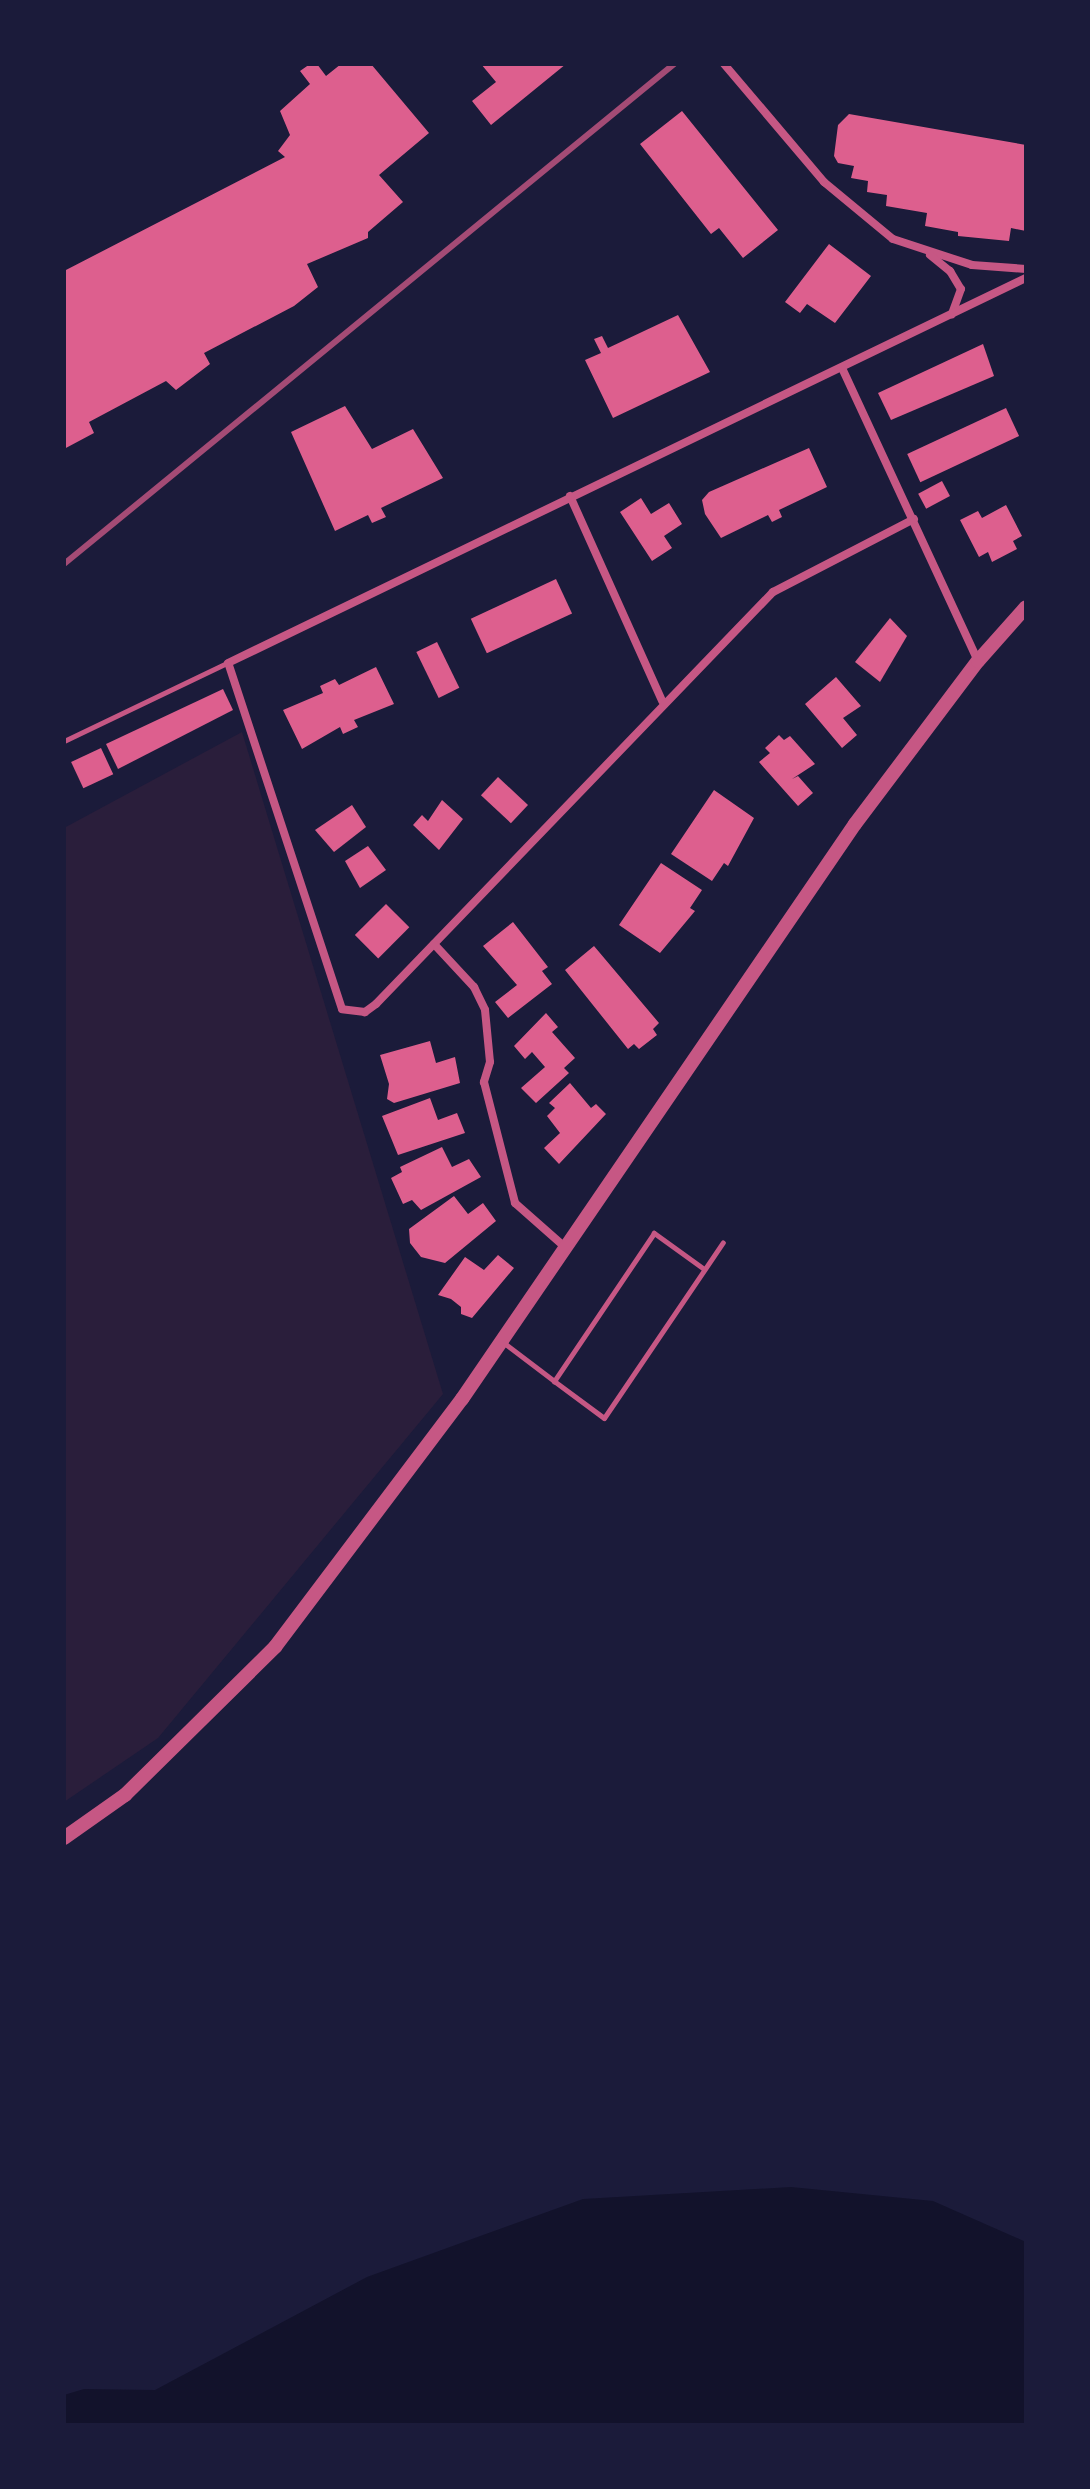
<!DOCTYPE html>
<style>
body{margin:0}
#map{position:relative;width:1090px;height:2489px;overflow:hidden;background:#1b1b3a;font-family:"Times New Roman",serif}
div>[style]{position:absolute}
[style*='--x']{left:calc(var(--x)*1px);top:calc(var(--y)*1px);width:calc(var(--w)*1px);rotate:calc(var(--a)*1deg)}
.green>*{inset:0;background:#2a1e3b}
.water>*{inset:0;background:#12122b}
.building>*{inset:0;background:#dd5f8e;transform-origin:0 0}
.service>*{height:5px;margin:-2.5px;padding:0 2.5px;transform-origin:2.5px;border-radius:2.5px;background:#c65784}
.minor>*{height:8px;margin:-4px;padding:0 4px;transform-origin:4px;border-radius:4px;background:#c65784}
.tertiary>*{height:14px;margin:-7px;padding:0 7px;transform-origin:7px;border-radius:7px;background:#c65784}
.rail>*{height:6px;margin:-3px;padding:0 3px;transform-origin:3px;border-radius:3px;background:#a44b75}
span{translate:-50% -50%;white-space:nowrap;text-align:center;line-height:1.15;-webkit-text-stroke:7px #1b1b3a;paint-order:stroke}
.frame{position:absolute;inset:0;border:66px solid #1b1b3a;pointer-events:none}
</style>
<div id="map">
<div class="green">
<div style="clip-path:polygon(242px 732px,443px 1394px,158px 1738px,64px 1802px,64px 828px)"></div>
</div>
<div class="water">
<div style="clip-path:polygon(791px 2187px,933px 2201px,1026px 2242px,1026px 2425px,64px 2425px,64px 2395px,84px 2389px,155px 2390px,367px 2277px,583px 2199px)"></div>
</div>
<div class="building">
<div style="clip-path:polygon(310px 64px,317px 64px,326px 76px,341px 64px,371px 64px,429px 133px,379px 175px,403px 202px,368px 232px,368px 238px,307px 264px,318px 287px,294px 306px,204px 353px,210px 364px,176px 390px,166px 381px,89px 422px,94px 433px,64px 449px,64px 271px,285px 157px,278px 151px,290px 135px,280px 111px,310px 84px,300px 71px)"></div>
<div style="clip-path:polygon(481px 64px,566px 64px,491px 125px,472px 101px,496px 82px)"></div>
<div style="clip-path:polygon(682px 111px,778px 230px,743px 258px,719px 228px,711px 234px,640px 144px)"></div>
<div style="clip-path:polygon(849px 114px,1026px 145px,1026px 231px,1011px 228px,1009px 241px,958px 236px,958px 232px,925px 226px,927px 213px,886px 206px,887px 195px,867px 192px,868px 181px,851px 178px,854px 166px,838px 163px,834px 156px,838px 125px)"></div>
<div style="clip-path:polygon(829px 244px,871px 276px,835px 323px,807px 304px,800px 313px,785px 302px)"></div>
<div style="clip-path:polygon(678px 315px,710px 372px,613px 418px,585px 360px,601px 353px,594px 339px,602px 336px,608px 348px)"></div>
<div style="clip-path:polygon(983px 344px,994px 376px,891px 420px,878px 393px)"></div>
<div style="clip-path:polygon(345px 406px,372px 449px,413px 429px,443px 478px,381px 508px,386px 517px,372px 523px,368px 515px,335px 531px,291px 432px)"></div>
<div style="left:1006px;top:408px;width:31px;height:109px;rotate:65deg"></div>
<div style="clip-path:polygon(809px 448px,827px 487px,779px 510px,782px 517px,772px 522px,768px 515px,721px 538px,705px 514px,702px 500px,709px 492px)"></div>
<div style="left:942px;top:481px;width:17px;height:27px;rotate:62deg"></div>
<div style="clip-path:polygon(641px 498px,651px 514px,669px 503px,682px 524px,664px 536px,672px 548px,652px 561px,620px 512px)"></div>
<div style="clip-path:polygon(1006px 505px,1022px 536px,1013px 541px,1017px 549px,992px 562px,988px 552px,979px 557px,960px 520px,978px 511px,982px 518px)"></div>
<div style="left:556px;top:579px;width:38px;height:94px;rotate:65deg"></div>
<div style="clip-path:polygon(890px 618px,907px 636px,880px 682px,855px 662px)"></div>
<div style="left:437px;top:642px;width:51px;height:23px;rotate:64deg"></div>
<div style="clip-path:polygon(376px 667px,394px 704px,354px 720px,358px 727px,343px 734px,340px 727px,302px 749px,283px 710px,323px 693px,320px 686px,335px 679px,339px 685px)"></div>
<div style="clip-path:polygon(836px 677px,861px 706px,843px 718px,857px 735px,842px 748px,805px 704px)"></div>
<div style="clip-path:polygon(223px 689px,233px 710px,118px 769px,106px 744px)"></div>
<div style="clip-path:polygon(779px 735px,784px 740px,790px 736px,815px 764px,792px 779px,798px 776px,813px 793px,798px 806px,759px 762px,770px 753px,765px 748px)"></div>
<div style="left:101px;top:748px;width:29px;height:33px;rotate:65deg"></div>
<div style="left:498px;top:777px;width:41px;height:25px;rotate:43deg"></div>
<div style="clip-path:polygon(714px 790px,754px 818px,728px 866px,724px 863px,712px 881px,671px 854px)"></div>
<div style="clip-path:polygon(442px 800px,463px 819px,439px 850px,413px 825px,422px 815px,428px 821px)"></div>
<div style="clip-path:polygon(352px 805px,366px 827px,334px 852px,315px 830px)"></div>
<div style="clip-path:polygon(368px 846px,386px 870px,360px 888px,345px 861px)"></div>
<div style="clip-path:polygon(661px 863px,702px 890px,690px 908px,695px 911px,660px 953px,619px 925px)"></div>
<div style="left:386px;top:904px;width:33px;height:44px;rotate:45deg"></div>
<div style="clip-path:polygon(513px 922px,548px 967px,542px 971px,552px 984px,508px 1018px,495px 1002px,517px 985px,483px 946px)"></div>
<div style="clip-path:polygon(594px 946px,659px 1023px,653px 1029px,657px 1035px,639px 1049px,634px 1044px,628px 1049px,565px 970px)"></div>
<div style="clip-path:polygon(546px 1013px,558px 1027px,552px 1032px,575px 1058px,564px 1068px,569px 1073px,536px 1103px,521px 1088px,545px 1067px,532px 1052px,525px 1059px,514px 1046px)"></div>
<div style="clip-path:polygon(430px 1041px,436px 1063px,455px 1057px,460px 1083px,394px 1103px,387px 1099px,389px 1084px,380px 1055px)"></div>
<div style="clip-path:polygon(570px 1083px,591px 1108px,596px 1104px,606px 1114px,559px 1164px,544px 1148px,560px 1133px,547px 1116px,555px 1108px,549px 1103px)"></div>
<div style="clip-path:polygon(430px 1098px,438px 1120px,457px 1113px,465px 1133px,398px 1155px,382px 1116px)"></div>
<div style="clip-path:polygon(442px 1147px,452px 1167px,469px 1159px,481px 1177px,421px 1210px,412px 1200px,403px 1204px,391px 1178px,402px 1172px,400px 1167px)"></div>
<div style="clip-path:polygon(454px 1196px,468px 1214px,483px 1203px,496px 1221px,445px 1263px,421px 1257px,410px 1243px,409px 1229px)"></div>
<div style="clip-path:polygon(498px 1255px,514px 1268px,472px 1318px,461px 1314px,461px 1307px,451px 1299px,438px 1295px,465px 1257px,484px 1270px)"></div>
</div>
<div class="service">
<div style="--x:64;--y:741;--w:181;--a:-25.6"></div>
<div style="--x:704;--y:1269;--w:62;--a:-144.2"></div>
<div style="--x:654;--y:1233;--w:179;--a:124"></div>
<div style="--x:554;--y:1381;--w:62;--a:36.5"></div>
<div style="--x:604;--y:1418;--w:212;--a:-55.9"></div>
<div style="--x:504;--y:1343;--w:63;--a:37.2"></div>
</div>
<div class="minor">
<div style="--x:724;--y:64;--w:155;--a:49.7"></div>
<div style="--x:824;--y:182;--w:89;--a:39.6"></div>
<div style="--x:893;--y:239;--w:83;--a:18.2"></div>
<div style="--x:972;--y:265;--w:54;--a:4.2"></div>
<div style="--x:930;--y:255;--w:26;--a:39"></div>
<div style="--x:950;--y:271;--w:21;--a:59"></div>
<div style="--x:961;--y:289;--w:27;--a:110"></div>
<div style="--x:842;--y:368;--w:323;--a:65.1"></div>
<div style="--x:570;--y:496;--w:225;--a:65.8"></div>
<div style="--x:914;--y:519;--w:159;--a:152.6"></div>
<div style="--x:773;--y:592;--w:572;--a:133.94"></div>
<div style="--x:376;--y:1004;--w:14;--a:144"></div>
<div style="--x:365;--y:1012;--w:23;--a:-173"></div>
<div style="--x:342;--y:1009;--w:364;--a:-108.2"></div>
<div style="--x:228;--y:663;--w:886;--a:-25.76"></div>
<div style="--x:434;--y:944;--w:59;--a:47.1"></div>
<div style="--x:474;--y:987;--w:25;--a:64"></div>
<div style="--x:485;--y:1010;--w:52;--a:84.5"></div>
<div style="--x:490;--y:1062;--w:21;--a:107"></div>
<div style="--x:484;--y:1082;--w:125;--a:75.6"></div>
<div style="--x:515;--y:1203;--w:68;--a:41.4"></div>
</div>
<div class="tertiary">
<div style="--x:64;--y:1838;--w:75;--a:-35.2"></div>
<div style="--x:125;--y:1795;--w:211;--a:-44.6"></div>
<div style="--x:275;--y:1647;--w:311;--a:-53"></div>
<div style="--x:462;--y:1399;--w:696;--a:-55.65"></div>
<div style="--x:855;--y:824;--w:204;--a:-53"></div>
<div style="--x:978;--y:661;--w:72;--a:-48.4"></div>
</div>
<div class="rail">
<div style="--x:64;--y:564;--w:789;--a:-39.34"></div>
</div>
<div class="frame"></div>
</div>
